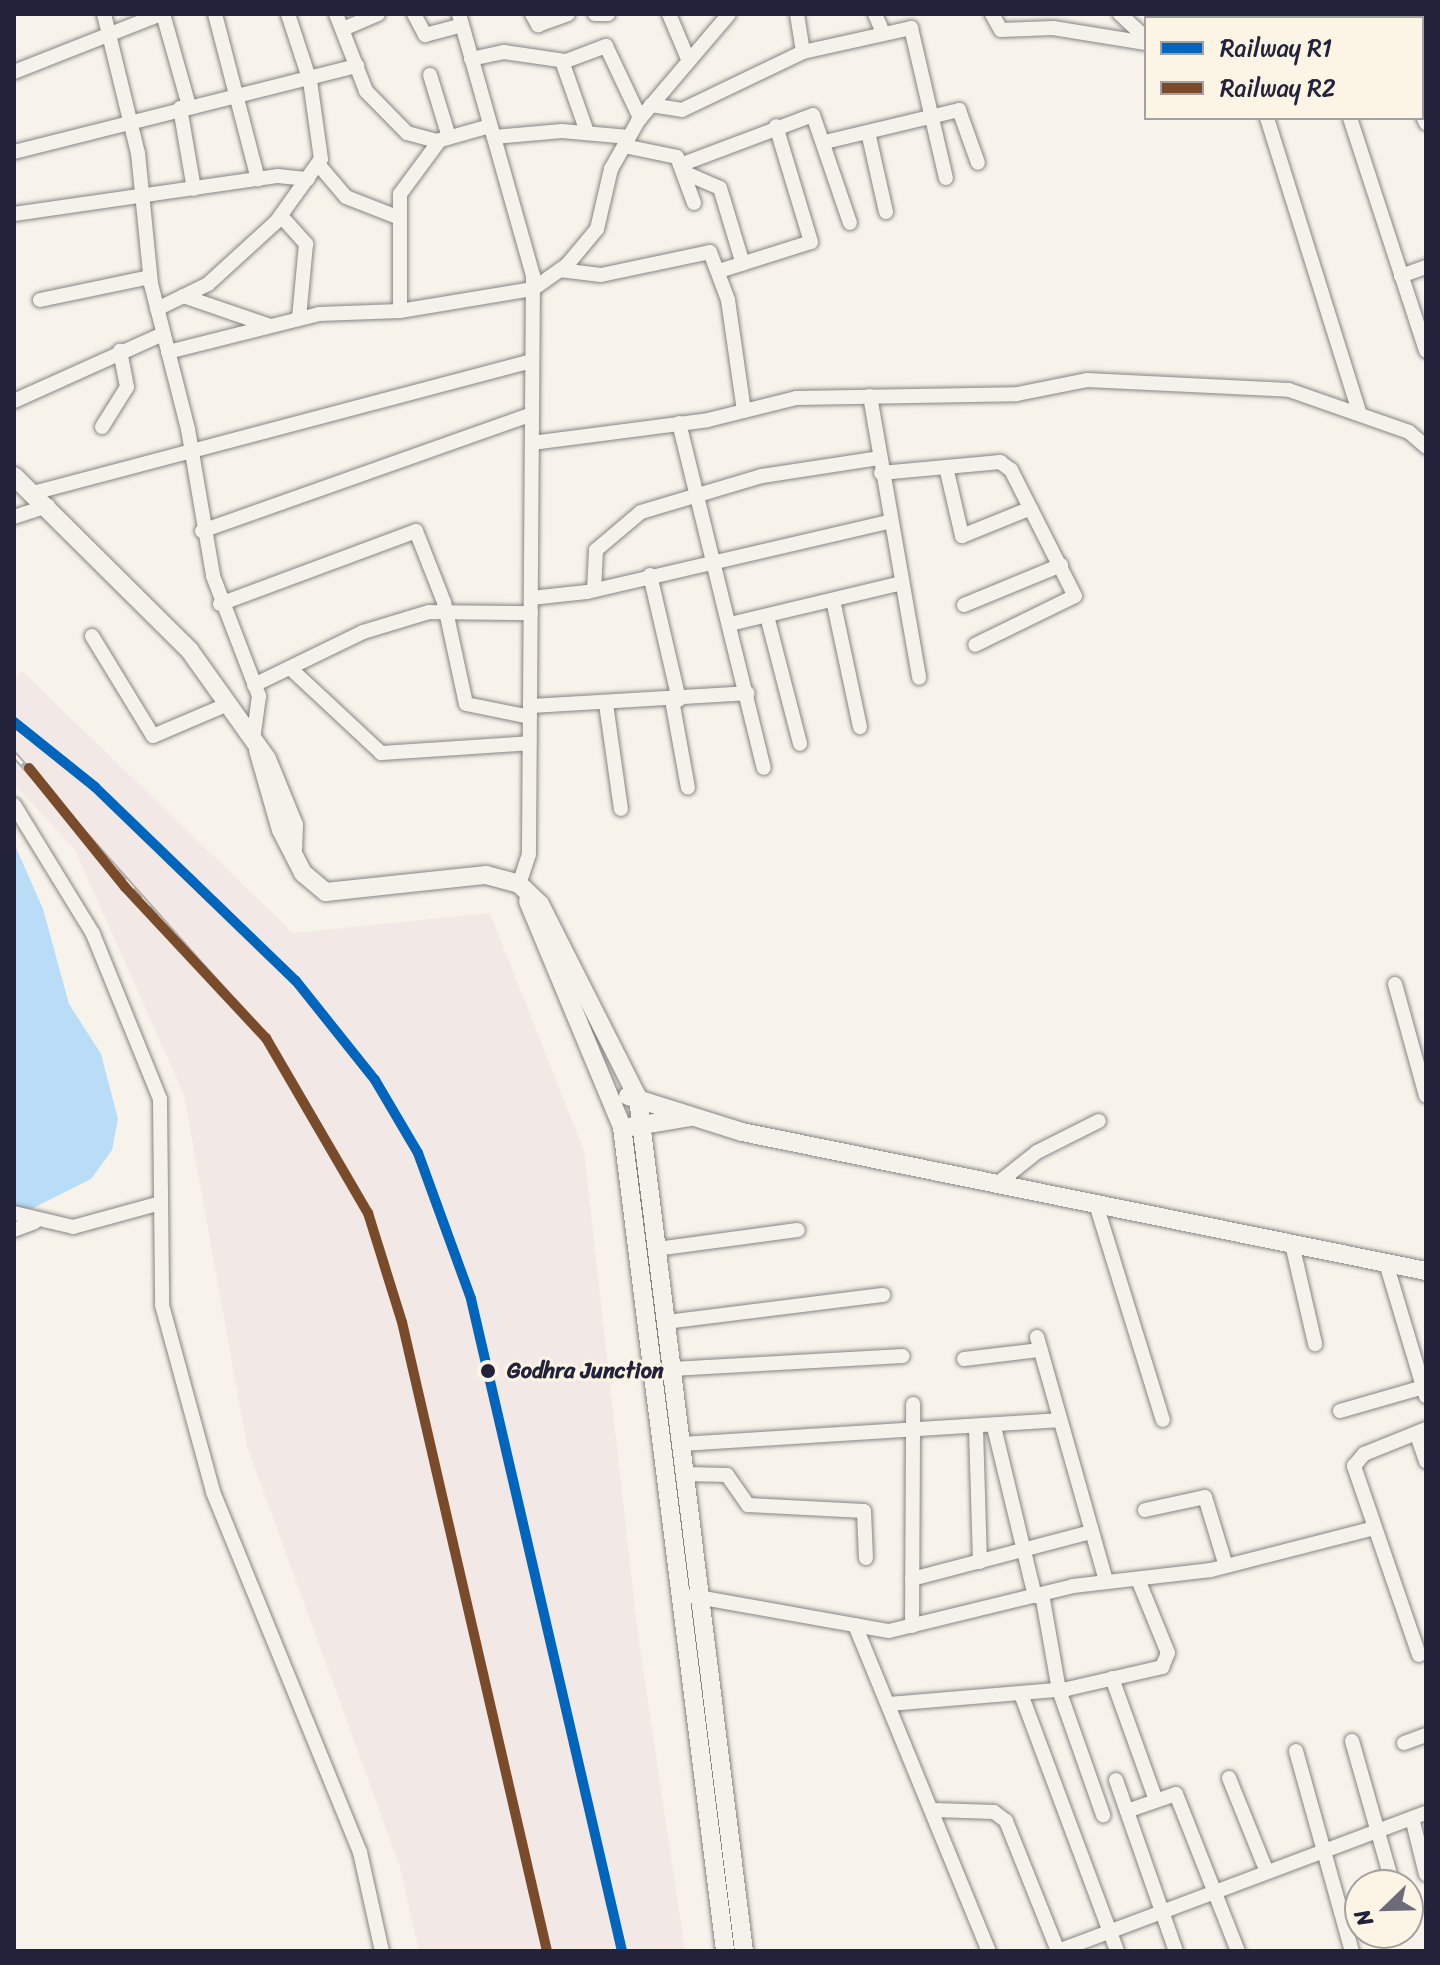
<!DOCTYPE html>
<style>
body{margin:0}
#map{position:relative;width:1440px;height:1965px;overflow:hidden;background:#f7f3ea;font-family:Sriracha,sans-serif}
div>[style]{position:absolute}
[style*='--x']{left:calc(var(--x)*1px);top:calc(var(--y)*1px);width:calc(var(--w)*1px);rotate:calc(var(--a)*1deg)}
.built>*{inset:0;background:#f2e8e6}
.water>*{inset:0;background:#b9ddf7}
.roads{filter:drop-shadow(0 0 2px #868485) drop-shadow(0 0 2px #868485)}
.minor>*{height:14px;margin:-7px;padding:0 7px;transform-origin:7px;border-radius:7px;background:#f5f2ec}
.major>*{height:18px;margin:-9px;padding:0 9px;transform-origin:9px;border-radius:9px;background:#f5f2ec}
.rail>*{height:7px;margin-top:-3.5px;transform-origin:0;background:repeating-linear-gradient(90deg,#fcf5e5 0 12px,#b0aead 0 24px);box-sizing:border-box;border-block:2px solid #b0aead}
.rail-1>*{height:10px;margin:-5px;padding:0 5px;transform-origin:5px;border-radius:5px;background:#0065bd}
.rail-2>*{height:10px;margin:-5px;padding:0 5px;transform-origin:5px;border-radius:5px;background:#7a4b2a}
.dots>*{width:22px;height:22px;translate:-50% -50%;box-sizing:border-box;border:4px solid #fcf5e5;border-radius:50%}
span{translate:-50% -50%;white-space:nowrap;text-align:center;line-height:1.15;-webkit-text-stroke:6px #fcf5e5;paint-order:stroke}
.stop-label{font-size:22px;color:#22223b;font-weight:700}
.left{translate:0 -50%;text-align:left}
.frame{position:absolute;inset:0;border:16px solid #22223b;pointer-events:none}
.legend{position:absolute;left:1144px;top:16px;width:280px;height:104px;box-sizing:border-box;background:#fcf5e5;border:2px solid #a5a1a1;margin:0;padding:10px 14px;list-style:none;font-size:24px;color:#22223b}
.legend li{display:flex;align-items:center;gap:16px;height:40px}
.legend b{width:40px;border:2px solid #a5a1a1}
.north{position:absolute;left:1344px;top:1869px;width:80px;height:80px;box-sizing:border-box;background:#fcf5e5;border:2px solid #a5a1a1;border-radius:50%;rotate:247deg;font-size:22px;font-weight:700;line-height:32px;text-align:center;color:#22223b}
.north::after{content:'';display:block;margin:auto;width:28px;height:36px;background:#6d6b78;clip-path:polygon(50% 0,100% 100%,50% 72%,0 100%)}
</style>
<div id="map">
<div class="built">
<div style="clip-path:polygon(22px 671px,293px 933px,490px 913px,584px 1151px,638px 1635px,685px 1951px,419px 1951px,400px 1867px,247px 1446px,184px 1095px,74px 848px,14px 784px,14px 681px)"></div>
</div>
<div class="water">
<div style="clip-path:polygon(14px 843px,43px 909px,69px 1004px,101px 1054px,118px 1119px,112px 1150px,91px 1179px,31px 1209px,14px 1207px)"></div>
</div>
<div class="roads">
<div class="minor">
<div style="--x:104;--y:14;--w:143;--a:76.3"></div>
<div style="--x:138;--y:153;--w:132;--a:84.3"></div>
<div style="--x:151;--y:284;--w:150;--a:75.7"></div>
<div style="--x:188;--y:429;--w:149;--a:80.3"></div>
<div style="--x:213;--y:576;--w:129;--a:69"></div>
<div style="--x:259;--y:696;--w:44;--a:97.8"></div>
<div style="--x:163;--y:14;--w:96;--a:74.2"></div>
<div style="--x:215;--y:14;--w:171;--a:75.4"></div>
<div style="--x:336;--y:14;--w:83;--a:68.7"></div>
<div style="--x:366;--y:91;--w:59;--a:45.7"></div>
<div style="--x:407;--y:133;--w:31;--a:15"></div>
<div style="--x:437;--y:141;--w:55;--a:-15.8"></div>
<div style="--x:414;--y:14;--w:24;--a:62"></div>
<div style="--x:425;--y:35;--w:38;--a:-15"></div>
<div style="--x:459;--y:14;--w:271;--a:74.2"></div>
<div style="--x:533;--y:275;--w:579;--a:90.4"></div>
<div style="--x:529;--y:854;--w:32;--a:108"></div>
<div style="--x:532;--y:14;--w:13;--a:61"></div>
<div style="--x:538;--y:25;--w:32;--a:-20"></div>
<div style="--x:595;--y:14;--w:13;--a:0"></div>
<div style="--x:669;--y:14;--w:49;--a:67.1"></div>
<div style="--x:875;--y:14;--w:21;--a:67"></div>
<div style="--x:992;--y:14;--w:18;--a:61"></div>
<div style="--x:1001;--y:30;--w:52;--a:-2.2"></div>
<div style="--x:1053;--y:28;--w:94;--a:9.2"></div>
<div style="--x:1120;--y:14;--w:35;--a:43"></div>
<div style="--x:1247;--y:14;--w:4;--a:76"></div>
<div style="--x:1316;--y:14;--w:4;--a:76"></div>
<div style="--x:1373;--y:14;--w:4;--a:76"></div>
<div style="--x:343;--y:29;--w:38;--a:-23"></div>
<div style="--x:803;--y:52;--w:111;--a:-12.5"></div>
<div style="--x:911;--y:28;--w:154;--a:76.9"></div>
<div style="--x:471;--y:59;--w:34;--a:-12"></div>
<div style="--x:504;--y:52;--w:63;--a:8.3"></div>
<div style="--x:566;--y:61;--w:43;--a:-20.6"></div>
<div style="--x:606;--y:46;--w:80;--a:64.7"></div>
<div style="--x:562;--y:61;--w:75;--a:70.6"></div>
<div style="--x:14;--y:72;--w:158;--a:-21.5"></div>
<div style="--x:430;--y:75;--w:65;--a:73"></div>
<div style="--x:651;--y:105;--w:31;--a:9"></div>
<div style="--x:682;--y:110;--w:134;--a:-25.6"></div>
<div style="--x:803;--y:52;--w:38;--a:-99"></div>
<div style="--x:180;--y:108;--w:82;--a:80.2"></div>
<div style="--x:1422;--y:114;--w:10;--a:66"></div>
<div style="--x:1267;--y:118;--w:308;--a:72.6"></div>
<div style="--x:1350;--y:118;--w:245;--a:71.9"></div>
<div style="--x:868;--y:132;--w:82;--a:77.3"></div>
<div style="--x:494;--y:137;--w:68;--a:-5"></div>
<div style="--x:562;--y:131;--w:67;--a:5.1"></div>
<div style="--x:825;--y:142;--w:138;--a:-13.4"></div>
<div style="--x:959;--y:110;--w:56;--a:70.3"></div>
<div style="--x:624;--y:146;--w:54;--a:11.7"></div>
<div style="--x:677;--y:157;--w:49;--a:69.7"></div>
<div style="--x:14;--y:152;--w:354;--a:-14.1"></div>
<div style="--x:318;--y:164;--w:43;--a:49.7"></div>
<div style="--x:346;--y:197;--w:55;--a:21.4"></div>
<div style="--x:680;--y:165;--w:142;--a:-20.6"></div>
<div style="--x:813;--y:115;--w:114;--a:71.1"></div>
<div style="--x:683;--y:172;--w:40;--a:23.4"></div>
<div style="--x:720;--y:188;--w:79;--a:73.2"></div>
<div style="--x:14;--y:214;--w:267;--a:-8.2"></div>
<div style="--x:278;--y:176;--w:30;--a:6"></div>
<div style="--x:281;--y:216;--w:38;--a:48"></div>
<div style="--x:306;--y:244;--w:74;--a:95.4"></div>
<div style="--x:560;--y:270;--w:41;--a:7"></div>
<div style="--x:601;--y:275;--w:111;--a:-11.9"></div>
<div style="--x:710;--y:252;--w:51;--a:69.4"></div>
<div style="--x:728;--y:300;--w:112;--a:81.8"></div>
<div style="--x:719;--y:271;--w:96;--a:-17.5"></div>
<div style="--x:811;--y:242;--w:121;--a:-106.8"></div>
<div style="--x:1401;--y:276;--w:27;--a:-20"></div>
<div style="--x:183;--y:296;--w:92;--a:19"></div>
<div style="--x:40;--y:300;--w:112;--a:-11.8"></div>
<div style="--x:157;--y:309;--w:57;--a:-26.1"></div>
<div style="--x:208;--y:284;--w:92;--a:-42.4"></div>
<div style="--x:276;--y:222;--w:77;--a:-54.5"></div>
<div style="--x:321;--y:159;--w:79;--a:-98"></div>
<div style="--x:310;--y:81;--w:71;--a:-108.2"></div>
<div style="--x:400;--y:311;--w:117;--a:-90"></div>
<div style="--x:400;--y:194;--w:67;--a:-53.5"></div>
<div style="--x:168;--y:352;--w:156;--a:-14.1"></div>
<div style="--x:319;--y:314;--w:81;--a:-2.1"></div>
<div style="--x:400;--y:311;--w:135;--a:-9.4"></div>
<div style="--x:533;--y:289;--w:42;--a:-35.2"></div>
<div style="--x:567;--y:265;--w:47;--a:-50.2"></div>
<div style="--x:597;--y:229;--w:62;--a:-76.9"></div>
<div style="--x:611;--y:169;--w:55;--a:-60.6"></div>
<div style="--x:638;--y:121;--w:140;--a:-49.6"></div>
<div style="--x:870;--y:396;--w:286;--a:80.1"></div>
<div style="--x:14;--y:401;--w:163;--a:-24.2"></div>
<div style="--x:679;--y:423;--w:355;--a:76.2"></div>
<div style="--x:102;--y:427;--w:47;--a:-58"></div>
<div style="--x:127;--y:387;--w:37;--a:-101"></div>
<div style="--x:532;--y:443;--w:177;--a:-7.4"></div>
<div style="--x:708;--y:420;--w:91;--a:-14"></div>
<div style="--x:796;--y:398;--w:221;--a:-1"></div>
<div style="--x:1017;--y:394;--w:71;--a:-11.3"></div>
<div style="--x:1087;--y:380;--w:202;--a:2.8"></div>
<div style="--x:1289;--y:390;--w:127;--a:19.3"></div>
<div style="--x:1409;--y:432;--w:23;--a:41"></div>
<div style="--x:946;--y:467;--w:71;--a:76.9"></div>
<div style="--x:962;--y:536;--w:74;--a:-22.1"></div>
<div style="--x:881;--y:473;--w:120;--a:-5.3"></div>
<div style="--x:1000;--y:462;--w:14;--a:36"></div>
<div style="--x:1011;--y:470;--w:141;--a:63.1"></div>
<div style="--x:1075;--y:596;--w:111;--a:153.9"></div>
<div style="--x:33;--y:493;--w:516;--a:-14.82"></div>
<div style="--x:14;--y:517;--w:36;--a:-18"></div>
<div style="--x:202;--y:531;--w:350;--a:-19.5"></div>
<div style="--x:650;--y:575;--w:128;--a:76.9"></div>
<div style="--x:594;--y:590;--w:40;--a:-87.1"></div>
<div style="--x:596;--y:550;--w:59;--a:-40.2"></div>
<div style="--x:641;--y:512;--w:126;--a:-16.6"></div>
<div style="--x:762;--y:476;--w:118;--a:-8.7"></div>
<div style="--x:531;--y:598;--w:56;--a:-6.1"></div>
<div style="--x:587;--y:592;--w:309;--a:-13.1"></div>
<div style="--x:833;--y:600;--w:130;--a:78"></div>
<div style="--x:220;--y:604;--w:209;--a:-20.4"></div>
<div style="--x:416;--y:531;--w:76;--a:68.5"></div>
<div style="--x:444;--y:602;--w:104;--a:77.8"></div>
<div style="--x:466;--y:704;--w:65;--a:11.5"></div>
<div style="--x:964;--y:605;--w:105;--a:-22.4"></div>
<div style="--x:767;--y:616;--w:132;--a:75.5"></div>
<div style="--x:730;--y:624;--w:173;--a:-13.4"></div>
<div style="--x:92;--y:636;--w:117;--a:58.6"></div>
<div style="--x:153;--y:736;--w:82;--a:-23.1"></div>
<div style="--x:290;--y:668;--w:125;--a:43"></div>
<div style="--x:381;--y:753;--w:149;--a:-3.8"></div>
<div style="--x:254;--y:685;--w:121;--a:-25.9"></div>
<div style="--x:363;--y:632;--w:69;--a:-16.9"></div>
<div style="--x:429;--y:612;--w:102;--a:0.6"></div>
<div style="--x:672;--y:700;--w:89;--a:79.7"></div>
<div style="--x:606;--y:704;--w:106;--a:81.9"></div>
<div style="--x:530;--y:706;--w:218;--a:-3.4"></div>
<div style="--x:14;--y:805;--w:151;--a:58.5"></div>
<div style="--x:93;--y:934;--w:178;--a:67.9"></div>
<div style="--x:160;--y:1099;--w:206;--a:89.4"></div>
<div style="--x:162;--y:1305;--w:194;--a:74.7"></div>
<div style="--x:213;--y:1492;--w:389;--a:67.8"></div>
<div style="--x:360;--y:1852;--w:101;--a:77.5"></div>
<div style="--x:1395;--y:984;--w:116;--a:74.5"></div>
<div style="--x:998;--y:1183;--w:50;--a:-38.5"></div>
<div style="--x:1037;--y:1152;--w:69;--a:-26.6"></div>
<div style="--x:1096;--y:1204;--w:226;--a:72.8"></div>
<div style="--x:14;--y:1213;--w:61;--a:13.3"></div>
<div style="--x:73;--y:1227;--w:91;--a:-15.3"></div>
<div style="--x:14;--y:1230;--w:22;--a:-21"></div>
<div style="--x:1292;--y:1244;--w:103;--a:77"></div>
<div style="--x:657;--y:1249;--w:142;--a:-7.7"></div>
<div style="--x:1386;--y:1263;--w:139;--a:73.3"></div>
<div style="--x:666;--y:1322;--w:219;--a:-7.1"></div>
<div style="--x:1037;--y:1337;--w:254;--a:74.2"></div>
<div style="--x:964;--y:1359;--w:77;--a:-6.8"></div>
<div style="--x:672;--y:1369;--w:231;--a:-3.2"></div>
<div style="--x:1340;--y:1411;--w:86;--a:-16.1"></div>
<div style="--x:994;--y:1427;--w:174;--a:76.4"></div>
<div style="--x:976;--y:1428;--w:134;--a:88.3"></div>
<div style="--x:1417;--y:1435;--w:28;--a:71"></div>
<div style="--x:681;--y:1444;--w:378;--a:-3.6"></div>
<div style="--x:685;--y:1474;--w:42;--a:1.4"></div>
<div style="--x:727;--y:1475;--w:37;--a:55"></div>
<div style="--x:748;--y:1505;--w:116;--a:3"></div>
<div style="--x:864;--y:1511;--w:47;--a:87.6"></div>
<div style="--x:1145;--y:1510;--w:61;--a:-12.2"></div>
<div style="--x:1205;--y:1497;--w:72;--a:73.1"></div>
<div style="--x:912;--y:1579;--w:185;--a:-14.7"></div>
<div style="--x:1042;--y:1594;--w:97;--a:80"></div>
<div style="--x:1059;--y:1690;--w:133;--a:70.6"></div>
<div style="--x:692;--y:1596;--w:200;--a:10.1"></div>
<div style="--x:889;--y:1631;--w:189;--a:-13.7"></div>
<div style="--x:1073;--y:1586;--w:139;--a:-6.6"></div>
<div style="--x:1211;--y:1570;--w:169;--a:-14.4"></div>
<div style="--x:855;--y:1625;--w:352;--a:67.7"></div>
<div style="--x:912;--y:1626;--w:222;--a:-89.7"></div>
<div style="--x:1419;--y:1655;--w:200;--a:-109"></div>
<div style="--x:1354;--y:1466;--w:16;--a:-50"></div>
<div style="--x:1364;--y:1454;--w:67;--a:-22"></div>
<div style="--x:1112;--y:1678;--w:130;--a:70.2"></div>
<div style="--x:1021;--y:1694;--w:274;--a:69.5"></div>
<div style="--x:889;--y:1704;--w:179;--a:-4.8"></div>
<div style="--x:1067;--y:1689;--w:98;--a:-13"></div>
<div style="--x:1162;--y:1667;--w:15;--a:-67"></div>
<div style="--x:1168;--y:1653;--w:77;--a:-112.2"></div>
<div style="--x:1352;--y:1741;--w:150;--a:74.1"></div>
<div style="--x:1404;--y:1743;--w:23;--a:-20"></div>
<div style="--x:1296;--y:1751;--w:208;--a:74.4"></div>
<div style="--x:1229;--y:1778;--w:101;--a:68"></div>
<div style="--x:1116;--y:1780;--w:181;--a:70.7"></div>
<div style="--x:934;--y:1810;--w:60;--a:1.9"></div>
<div style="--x:994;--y:1812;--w:15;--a:37"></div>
<div style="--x:1006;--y:1821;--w:140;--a:68.2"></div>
<div style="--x:1127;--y:1811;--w:52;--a:-19.1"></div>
<div style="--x:1176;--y:1794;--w:169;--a:68.5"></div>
<div style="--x:1412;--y:1818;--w:58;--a:76"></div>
<div style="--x:1341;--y:1910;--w:20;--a:-15"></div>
<div style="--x:1058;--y:1951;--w:393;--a:-20.6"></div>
</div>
<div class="major">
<div style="--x:14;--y:476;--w:248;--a:44.8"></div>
<div style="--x:190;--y:651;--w:133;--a:54.5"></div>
<div style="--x:267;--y:759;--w:71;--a:67.8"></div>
<div style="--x:294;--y:825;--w:23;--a:92"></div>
<div style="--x:258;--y:750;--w:83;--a:74"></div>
<div style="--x:281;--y:830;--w:48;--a:62.9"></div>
<div style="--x:303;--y:873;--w:30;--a:40"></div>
<div style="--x:326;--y:892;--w:161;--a:-6.1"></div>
<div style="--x:486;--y:875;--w:34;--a:15"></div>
<div style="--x:519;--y:884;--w:29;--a:44"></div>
<div style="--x:540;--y:904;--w:217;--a:63.2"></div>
<div style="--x:638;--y:1098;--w:860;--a:82.92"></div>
<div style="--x:528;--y:901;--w:245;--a:67.4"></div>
<div style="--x:622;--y:1127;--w:830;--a:82.87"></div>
<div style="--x:628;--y:1096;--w:120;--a:17.5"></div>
<div style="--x:742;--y:1132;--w:698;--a:11.49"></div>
<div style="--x:630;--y:1127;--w:62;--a:-9.3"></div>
</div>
</div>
<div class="rail">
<div style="--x:14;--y:754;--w:380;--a:48.4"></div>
<div style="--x:266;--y:1038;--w:203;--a:59.8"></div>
<div style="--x:368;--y:1213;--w:114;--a:72.7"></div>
<div style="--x:402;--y:1322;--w:645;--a:77.02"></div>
</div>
<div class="rail-1">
<div style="--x:14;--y:722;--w:104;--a:38.7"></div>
<div style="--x:95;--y:787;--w:279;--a:44"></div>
<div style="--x:296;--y:981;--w:127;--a:51.4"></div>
<div style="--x:375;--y:1080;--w:85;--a:59.5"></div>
<div style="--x:418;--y:1153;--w:155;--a:70"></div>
<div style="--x:471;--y:1299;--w:669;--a:76.96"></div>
</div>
<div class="rail-2">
<div style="--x:29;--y:768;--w:153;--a:51.1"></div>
<div style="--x:125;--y:887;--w:207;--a:47"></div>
<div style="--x:266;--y:1038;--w:203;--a:59.8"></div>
<div style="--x:368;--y:1213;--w:114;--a:72.7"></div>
<div style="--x:402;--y:1322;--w:645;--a:77.02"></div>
</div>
<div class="dots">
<div style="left:488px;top:1371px;background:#22223b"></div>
</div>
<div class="stop-label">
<span class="left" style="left:507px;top:1371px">Godhra Junction</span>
</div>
<div class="frame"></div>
<ul class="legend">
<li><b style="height:10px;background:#0065bd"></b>Railway R1</li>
<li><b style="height:10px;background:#7a4b2a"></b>Railway R2</li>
</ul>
<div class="north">N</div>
</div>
